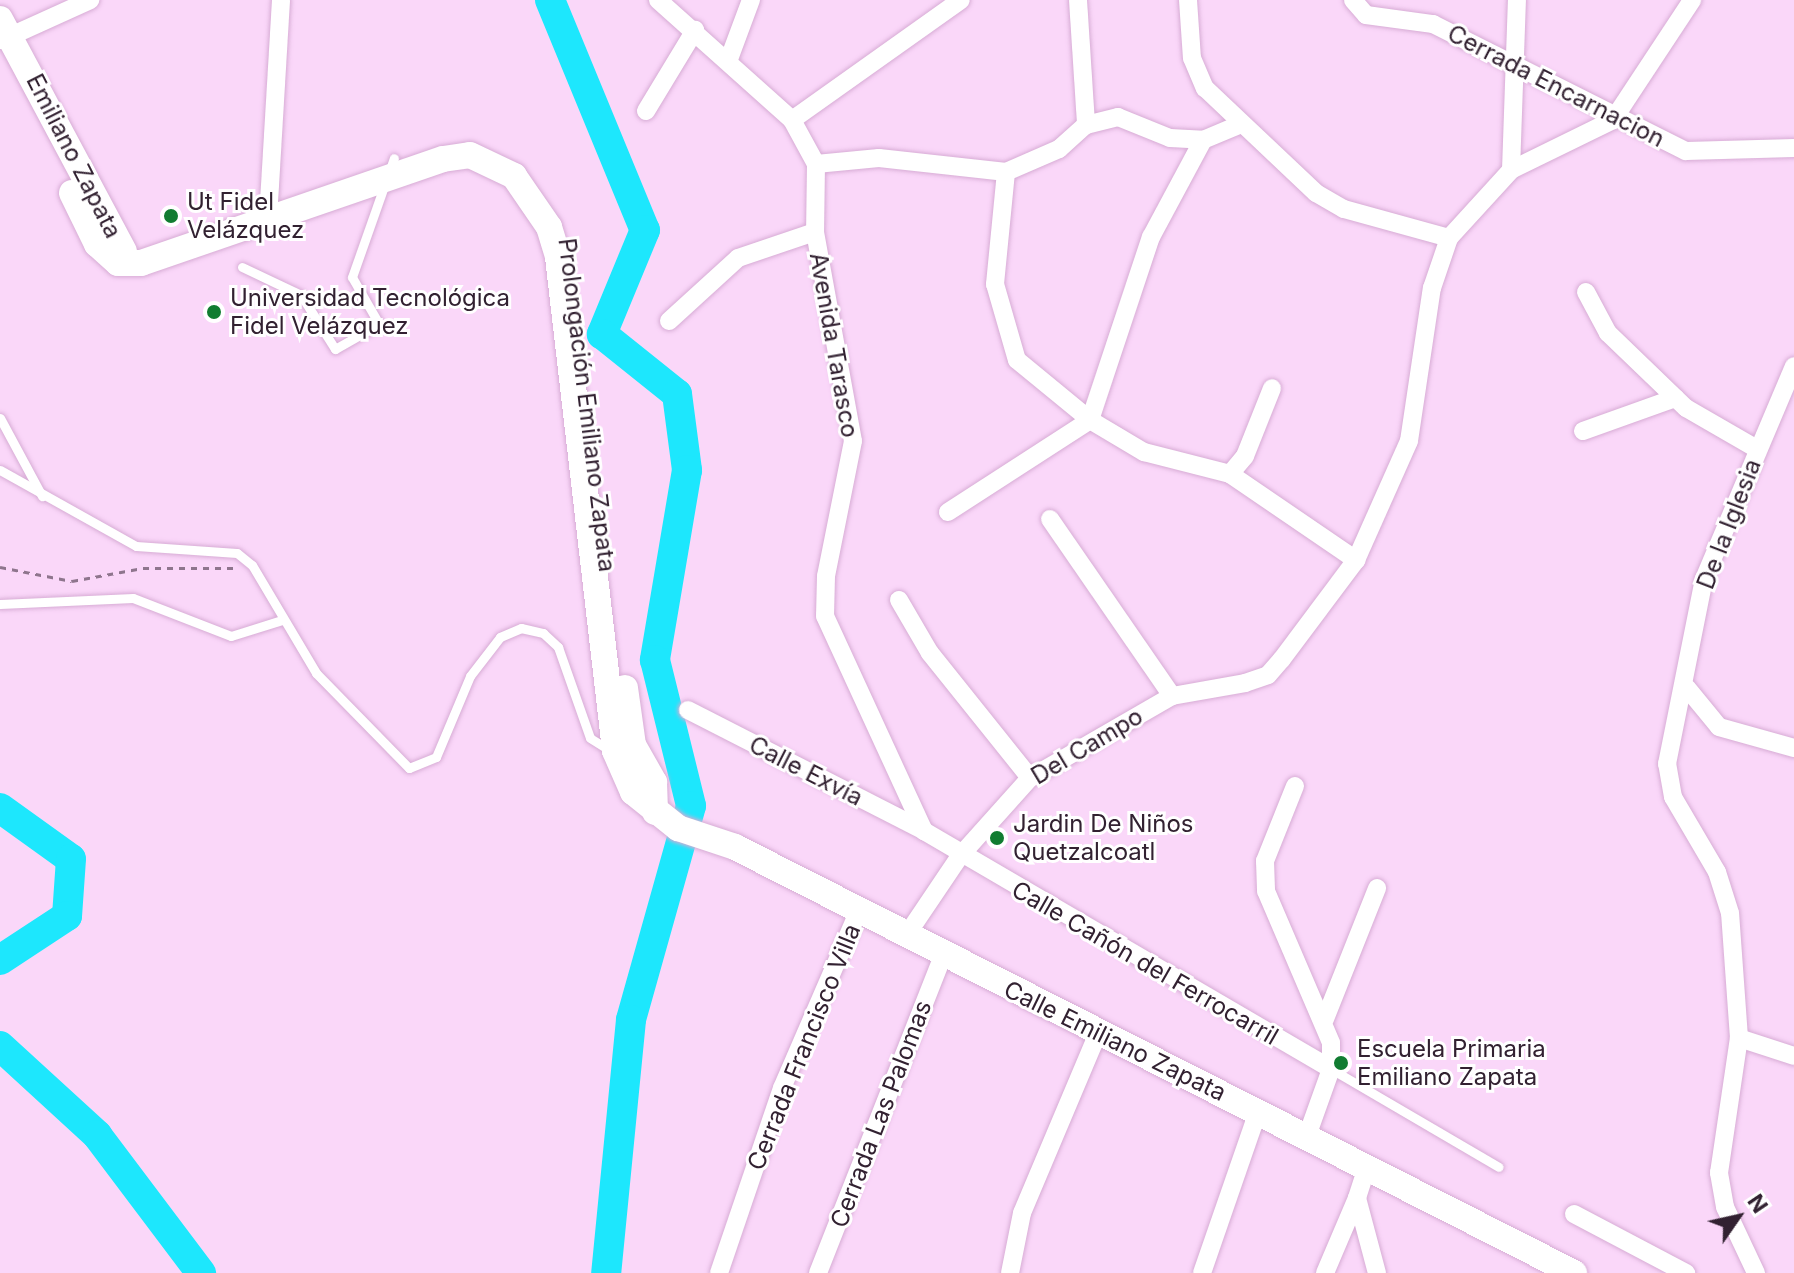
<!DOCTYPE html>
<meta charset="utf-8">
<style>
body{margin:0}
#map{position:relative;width:1794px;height:1273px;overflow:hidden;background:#fad7f9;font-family:Inter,sans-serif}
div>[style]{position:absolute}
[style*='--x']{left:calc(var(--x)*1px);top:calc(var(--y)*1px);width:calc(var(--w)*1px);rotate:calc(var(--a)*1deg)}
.river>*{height:30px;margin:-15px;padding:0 15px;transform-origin:15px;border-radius:15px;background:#1de7fd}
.path>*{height:3px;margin-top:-1.5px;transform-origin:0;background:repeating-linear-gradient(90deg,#8e758d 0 6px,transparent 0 12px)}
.roads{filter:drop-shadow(0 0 2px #d7acd5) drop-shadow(0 0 2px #d7acd5)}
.lane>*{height:9px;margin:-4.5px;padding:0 4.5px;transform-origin:4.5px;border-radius:4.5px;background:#fff}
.street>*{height:18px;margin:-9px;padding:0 9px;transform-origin:9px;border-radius:9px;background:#fff}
.secondary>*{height:26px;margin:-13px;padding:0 13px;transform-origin:13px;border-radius:13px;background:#fff}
.dots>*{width:22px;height:22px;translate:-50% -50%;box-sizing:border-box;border:4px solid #fff;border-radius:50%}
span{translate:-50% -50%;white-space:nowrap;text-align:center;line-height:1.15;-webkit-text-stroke:6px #fff;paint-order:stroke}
.street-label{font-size:24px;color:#322131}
.poi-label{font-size:24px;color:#322131}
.left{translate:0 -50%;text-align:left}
.north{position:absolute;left:1698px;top:1177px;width:80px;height:80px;-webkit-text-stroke:6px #fff;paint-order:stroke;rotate:56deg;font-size:22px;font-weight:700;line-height:32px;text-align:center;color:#322131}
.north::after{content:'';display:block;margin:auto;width:28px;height:36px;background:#322131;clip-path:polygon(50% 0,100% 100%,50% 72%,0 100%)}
</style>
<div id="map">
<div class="river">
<div style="--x:550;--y:0;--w:249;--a:67.6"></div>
<div style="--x:645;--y:230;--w:113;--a:112.5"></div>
<div style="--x:602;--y:334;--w:96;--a:38.7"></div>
<div style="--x:677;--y:394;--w:77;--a:82.5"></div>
<div style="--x:687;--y:470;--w:193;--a:99.6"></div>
<div style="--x:655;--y:660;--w:150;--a:76.1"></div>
<div style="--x:691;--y:806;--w:222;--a:105.7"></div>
<div style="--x:631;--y:1020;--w:254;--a:95.6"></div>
<div style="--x:0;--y:808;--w:87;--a:35.7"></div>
<div style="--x:71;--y:859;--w:57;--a:94"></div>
<div style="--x:67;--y:916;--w:80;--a:146.7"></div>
<div style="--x:0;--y:1046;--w:132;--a:42.5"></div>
<div style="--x:97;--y:1135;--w:173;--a:53"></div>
</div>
<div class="path">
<div style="--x:0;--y:567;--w:73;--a:11"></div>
<div style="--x:72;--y:581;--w:72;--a:-10.4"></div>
<div style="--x:143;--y:568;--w:93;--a:0"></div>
</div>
<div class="roads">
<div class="lane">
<div style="--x:242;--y:267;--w:65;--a:25.4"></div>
<div style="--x:301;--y:295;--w:64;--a:57.8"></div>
<div style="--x:335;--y:349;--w:51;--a:-29.6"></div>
<div style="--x:379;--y:324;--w:54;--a:-119.9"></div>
<div style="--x:352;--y:277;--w:126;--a:-70.6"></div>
<div style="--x:0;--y:418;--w:89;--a:61.7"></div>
<div style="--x:0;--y:470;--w:156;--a:29.2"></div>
<div style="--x:136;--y:546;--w:101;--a:4"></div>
<div style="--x:237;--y:553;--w:19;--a:39"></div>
<div style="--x:252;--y:565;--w:126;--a:59.3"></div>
<div style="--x:316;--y:673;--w:133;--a:45.6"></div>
<div style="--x:409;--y:768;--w:29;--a:-22"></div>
<div style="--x:436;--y:757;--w:88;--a:-67.2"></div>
<div style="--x:470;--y:676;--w:49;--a:-52.4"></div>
<div style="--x:500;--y:637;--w:23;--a:-23"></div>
<div style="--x:521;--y:628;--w:23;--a:13"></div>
<div style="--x:543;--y:633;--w:21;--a:43"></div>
<div style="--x:558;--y:647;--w:96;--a:70.6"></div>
<div style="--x:590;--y:738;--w:25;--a:32"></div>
<div style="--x:0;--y:604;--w:133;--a:-2.6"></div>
<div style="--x:133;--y:598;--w:105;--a:21.2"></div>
<div style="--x:231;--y:636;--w:53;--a:-17.4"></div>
<div style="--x:1331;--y:1069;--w:194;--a:30.3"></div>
</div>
<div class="street">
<div style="--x:658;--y:0;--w:180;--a:41.8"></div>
<div style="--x:792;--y:120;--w:50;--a:61.4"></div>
<div style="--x:816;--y:164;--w:68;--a:90.8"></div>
<div style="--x:815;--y:232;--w:212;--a:79.7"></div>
<div style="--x:853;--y:441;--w:138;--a:101.3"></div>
<div style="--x:826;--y:576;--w:40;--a:91.4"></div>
<div style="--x:825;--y:616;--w:237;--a:65.3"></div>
<div style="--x:924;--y:831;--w:471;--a:30.3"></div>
<div style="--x:1078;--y:0;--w:125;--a:86.3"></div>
<div style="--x:1188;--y:0;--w:58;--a:86.1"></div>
<div style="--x:1192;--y:58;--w:33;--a:67"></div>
<div style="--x:1205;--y:88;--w:153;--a:43.4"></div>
<div style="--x:1316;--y:193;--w:32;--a:30"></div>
<div style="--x:1344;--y:209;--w:109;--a:15.4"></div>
<div style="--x:1353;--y:0;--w:20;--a:49"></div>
<div style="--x:1366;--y:15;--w:68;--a:7.7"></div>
<div style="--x:1433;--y:24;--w:283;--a:26.7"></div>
<div style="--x:1686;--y:151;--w:108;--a:-1.6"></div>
<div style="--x:2;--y:40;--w:97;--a:-24.4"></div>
<div style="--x:729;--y:59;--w:63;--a:-69.6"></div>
<div style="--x:646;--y:111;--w:95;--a:-58.8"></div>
<div style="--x:792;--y:120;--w:207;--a:-35.4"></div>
<div style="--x:816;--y:164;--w:63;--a:-5.4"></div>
<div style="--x:879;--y:158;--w:128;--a:6.3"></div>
<div style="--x:1006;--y:172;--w:58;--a:-23.5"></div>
<div style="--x:1059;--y:149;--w:36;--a:-42"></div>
<div style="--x:1086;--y:125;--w:33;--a:-14"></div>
<div style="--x:1118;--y:117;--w:56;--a:22"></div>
<div style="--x:1170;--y:138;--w:33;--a:3"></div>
<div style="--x:1203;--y:140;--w:41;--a:-22.8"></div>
<div style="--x:1511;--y:170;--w:170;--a:-88"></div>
<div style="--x:1006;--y:172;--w:113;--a:95.6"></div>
<div style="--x:995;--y:284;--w:79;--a:73.9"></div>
<div style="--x:1017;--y:360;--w:94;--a:39.4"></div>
<div style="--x:1090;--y:420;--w:63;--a:30.7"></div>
<div style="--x:1144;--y:452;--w:89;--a:14.3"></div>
<div style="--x:1230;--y:474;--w:153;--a:34.3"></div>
<div style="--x:268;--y:219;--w:219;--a:-86.6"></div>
<div style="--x:1586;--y:292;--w:47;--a:61.8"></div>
<div style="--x:1608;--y:333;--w:108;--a:43.9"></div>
<div style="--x:1686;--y:408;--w:82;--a:30"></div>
<div style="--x:669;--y:321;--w:93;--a:-42.4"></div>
<div style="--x:738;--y:258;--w:81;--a:-18.7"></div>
<div style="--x:1583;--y:431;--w:98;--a:-19.7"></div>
<div style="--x:1230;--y:474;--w:23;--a:-50"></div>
<div style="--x:1245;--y:456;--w:73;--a:-68.3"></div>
<div style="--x:948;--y:512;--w:169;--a:-32.9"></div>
<div style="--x:1090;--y:420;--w:193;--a:-71.6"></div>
<div style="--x:1151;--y:237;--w:110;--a:-61.8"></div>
<div style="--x:1050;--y:519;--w:215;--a:55.4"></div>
<div style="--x:899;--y:600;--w:61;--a:59.7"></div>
<div style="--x:930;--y:653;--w:160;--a:51.3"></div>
<div style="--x:1687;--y:688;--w:50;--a:50.6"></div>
<div style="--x:1719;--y:727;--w:78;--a:15.6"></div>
<div style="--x:688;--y:710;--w:265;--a:27.1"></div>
<div style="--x:1295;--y:786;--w:81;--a:111.8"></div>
<div style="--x:1265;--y:861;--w:30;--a:88"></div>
<div style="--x:1266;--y:891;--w:165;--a:66.8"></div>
<div style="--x:1331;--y:1043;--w:26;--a:90"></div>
<div style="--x:1331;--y:1069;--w:71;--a:109.7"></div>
<div style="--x:906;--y:936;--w:97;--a:-56"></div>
<div style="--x:960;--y:856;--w:105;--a:-48.1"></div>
<div style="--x:1030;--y:778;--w:164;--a:-30"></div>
<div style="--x:1172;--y:696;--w:74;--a:-10.1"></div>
<div style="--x:1245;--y:683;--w:24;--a:-19"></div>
<div style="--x:1268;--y:675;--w:21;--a:-49"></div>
<div style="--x:1282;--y:659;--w:124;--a:-53.2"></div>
<div style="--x:1356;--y:560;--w:130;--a:-66"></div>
<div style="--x:1409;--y:441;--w:155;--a:-81.5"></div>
<div style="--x:1432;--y:288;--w:53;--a:-71.2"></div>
<div style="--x:1449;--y:238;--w:92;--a:-47.6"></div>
<div style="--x:1511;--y:170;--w:114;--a:-26.1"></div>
<div style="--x:1613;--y:120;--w:144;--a:-56.6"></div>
<div style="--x:1325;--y:1019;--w:141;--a:-68.3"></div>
<div style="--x:1739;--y:1038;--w:58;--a:18.1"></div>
<div style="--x:1367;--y:1167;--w:33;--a:108"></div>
<div style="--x:1357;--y:1198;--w:78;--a:75.1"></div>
<div style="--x:1574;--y:1214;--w:127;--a:27.8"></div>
<div style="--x:719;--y:1273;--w:195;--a:-71.2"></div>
<div style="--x:782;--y:1088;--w:192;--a:-66.6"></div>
<div style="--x:818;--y:1273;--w:342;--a:-68.5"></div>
<div style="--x:1010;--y:1273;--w:61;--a:-78.7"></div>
<div style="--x:1022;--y:1213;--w:195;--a:-67.1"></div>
<div style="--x:1202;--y:1273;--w:171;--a:-70.9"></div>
<div style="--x:1325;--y:1273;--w:82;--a:-66.9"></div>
<div style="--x:1756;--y:1273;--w:73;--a:-115.2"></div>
<div style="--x:1725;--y:1207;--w:35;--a:-100"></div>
<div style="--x:1719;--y:1173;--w:136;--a:-81.6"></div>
<div style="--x:1739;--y:1038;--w:125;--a:-94.1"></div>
<div style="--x:1730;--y:913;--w:43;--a:-107.6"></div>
<div style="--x:1717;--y:872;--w:87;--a:-120.4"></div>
<div style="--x:1673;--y:797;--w:34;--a:-100"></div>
<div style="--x:1667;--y:764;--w:189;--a:-78.7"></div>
<div style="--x:1704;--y:579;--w:231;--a:-67.1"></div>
</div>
<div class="secondary">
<div style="--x:0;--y:19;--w:263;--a:61.9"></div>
<div style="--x:72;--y:193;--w:57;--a:63.9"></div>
<div style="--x:97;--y:244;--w:28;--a:42"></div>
<div style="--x:118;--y:263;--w:23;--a:0"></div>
<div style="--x:141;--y:263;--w:319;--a:-19"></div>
<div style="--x:443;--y:159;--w:27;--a:-8"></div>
<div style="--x:470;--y:155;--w:49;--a:25.5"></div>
<div style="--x:514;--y:176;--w:62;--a:55.5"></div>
<div style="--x:549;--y:227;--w:31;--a:73"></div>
<div style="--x:558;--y:257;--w:497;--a:83.4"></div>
<div style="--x:615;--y:751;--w:45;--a:66.3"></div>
<div style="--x:633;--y:792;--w:58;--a:38.7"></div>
<div style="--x:678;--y:828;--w:60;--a:18.4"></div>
<div style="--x:735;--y:847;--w:941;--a:26.92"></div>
<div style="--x:625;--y:688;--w:58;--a:82"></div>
<div style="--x:633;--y:745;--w:43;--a:60.4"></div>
<div style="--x:654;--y:782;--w:30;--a:88"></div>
</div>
</div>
<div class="dots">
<div style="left:171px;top:216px;background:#117c31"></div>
<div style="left:214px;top:312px;background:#117c31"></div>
<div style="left:997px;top:838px;background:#117c31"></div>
<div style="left:1341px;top:1063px;background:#117c31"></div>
</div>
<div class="street-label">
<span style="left:1556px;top:86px;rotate:27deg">Cerrada Encarnacion</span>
<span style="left:74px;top:156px;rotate:63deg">Emiliano Zapata</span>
<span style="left:834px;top:345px;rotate:80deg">Avenida Tarasco</span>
<span style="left:587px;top:405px;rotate:83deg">Prolongación Emiliano Zapata</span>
<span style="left:1729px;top:524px;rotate:-69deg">De la Iglesia</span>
<span style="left:1087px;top:746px;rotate:-31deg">Del Campo</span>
<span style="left:806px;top:771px;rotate:27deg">Calle Exvía</span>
<span style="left:1145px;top:963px;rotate:30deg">Calle Cañón del Ferrocarril</span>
<span style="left:1115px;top:1041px;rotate:26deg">Calle Emiliano Zapata</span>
<span style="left:804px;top:1047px;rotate:-68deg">Cerrada Francisco Villa</span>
<span style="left:881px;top:1114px;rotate:-69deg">Cerrada Las Palomas</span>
</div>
<div class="poi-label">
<span class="left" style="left:187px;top:216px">Ut Fidel<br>Velázquez</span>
<span class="left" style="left:230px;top:312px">Universidad Tecnológica<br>Fidel Velázquez</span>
<span class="left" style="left:1013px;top:838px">Jardin De Niños<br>Quetzalcoatl</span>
<span class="left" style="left:1357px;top:1063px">Escuela Primaria<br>Emiliano Zapata</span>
</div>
<div class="north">N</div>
</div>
